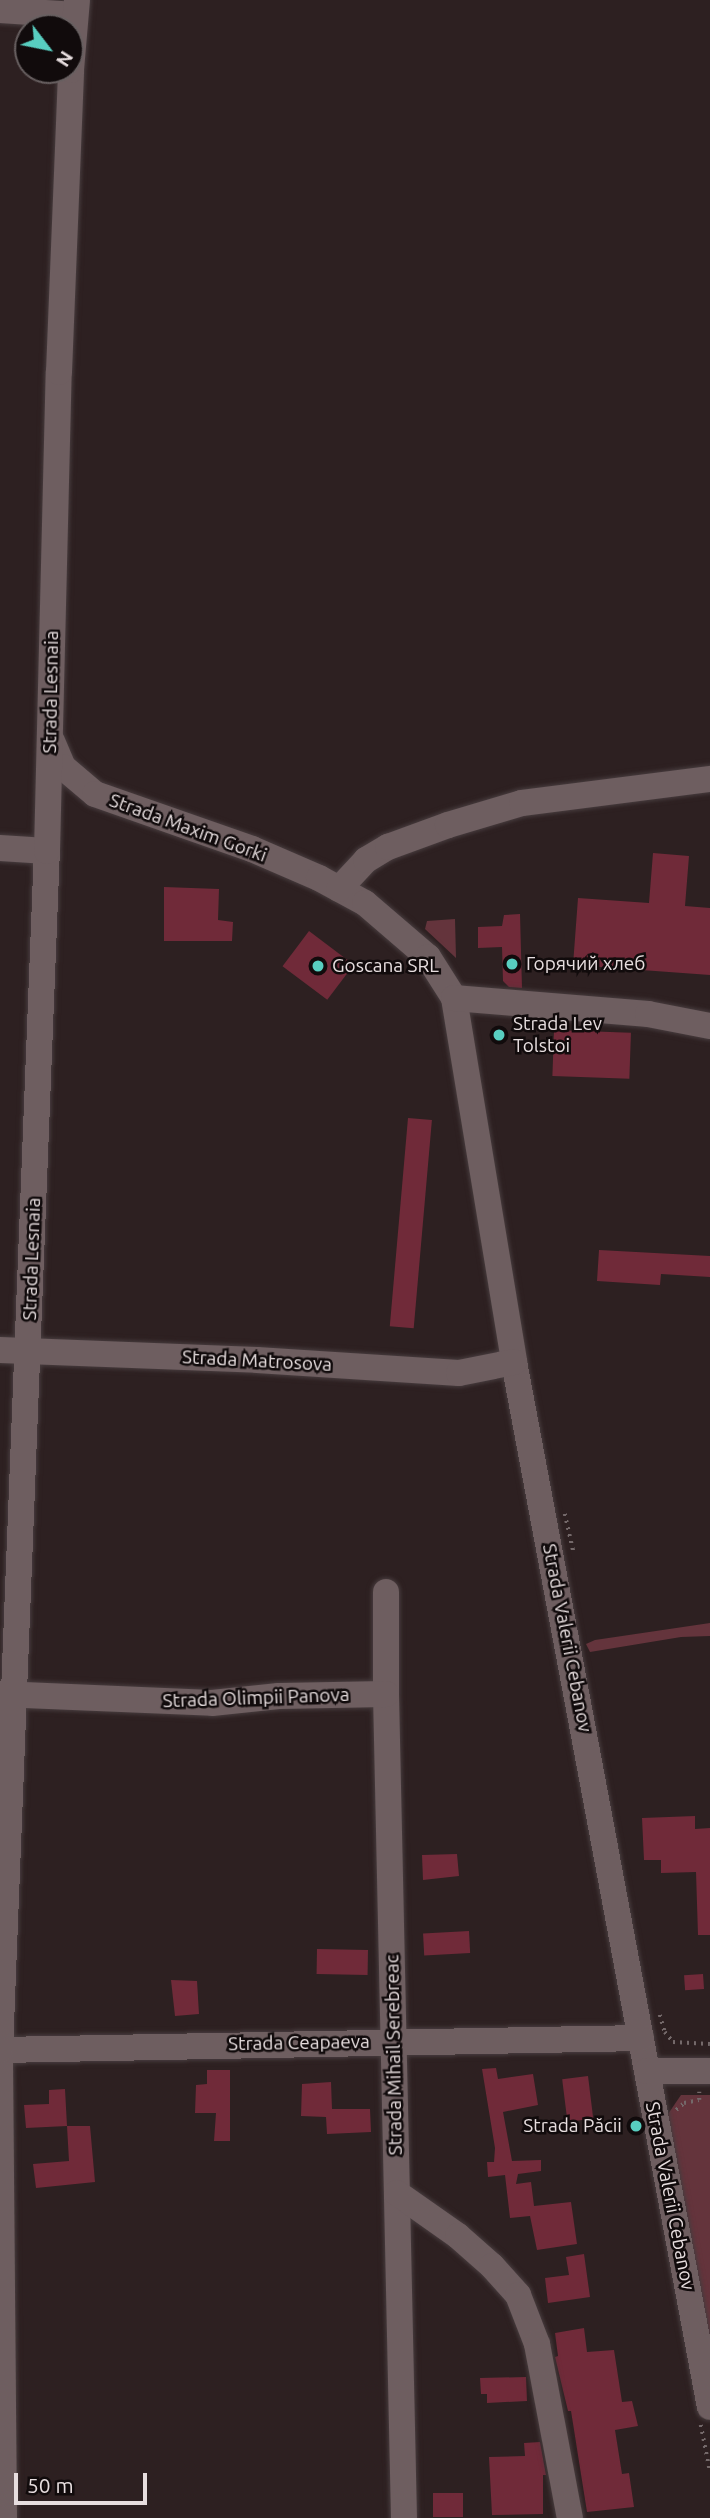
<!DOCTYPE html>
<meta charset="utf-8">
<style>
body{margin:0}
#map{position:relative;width:710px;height:2518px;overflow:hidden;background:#2d2021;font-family:Ubuntu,sans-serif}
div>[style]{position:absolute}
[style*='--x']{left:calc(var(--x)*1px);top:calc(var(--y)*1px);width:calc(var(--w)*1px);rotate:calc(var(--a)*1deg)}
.green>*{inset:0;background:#64343c}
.building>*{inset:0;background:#702a39;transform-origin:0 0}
.path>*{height:3.5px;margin-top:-1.75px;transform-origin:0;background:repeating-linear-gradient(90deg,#74696a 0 2px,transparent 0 7px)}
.roads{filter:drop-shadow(0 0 2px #473c3e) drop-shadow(0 0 2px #473c3e)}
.minor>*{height:26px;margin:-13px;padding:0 13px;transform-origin:13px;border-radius:13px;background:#6e5e60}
.dots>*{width:19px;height:19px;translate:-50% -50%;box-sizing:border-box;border:4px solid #110b0c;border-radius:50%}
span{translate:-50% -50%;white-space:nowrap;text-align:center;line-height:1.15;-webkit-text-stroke:5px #110b0c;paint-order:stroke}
.street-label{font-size:19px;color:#e7dedf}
.poi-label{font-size:19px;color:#e7dedf}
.left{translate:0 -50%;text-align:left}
.right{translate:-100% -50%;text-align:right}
.north{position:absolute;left:14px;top:14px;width:70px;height:70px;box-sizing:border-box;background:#110b0c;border:2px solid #675f60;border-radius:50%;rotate:122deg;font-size:19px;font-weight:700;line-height:28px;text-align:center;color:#e7dedf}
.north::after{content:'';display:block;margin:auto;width:24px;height:32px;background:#58cec0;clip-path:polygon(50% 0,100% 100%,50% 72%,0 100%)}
.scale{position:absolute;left:14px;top:2473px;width:133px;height:32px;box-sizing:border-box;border:4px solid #e7dedf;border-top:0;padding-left:9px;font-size:21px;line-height:24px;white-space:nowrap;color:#e7dedf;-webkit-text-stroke:5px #110b0c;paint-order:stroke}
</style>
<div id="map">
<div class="green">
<div style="clip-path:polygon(455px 919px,456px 958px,425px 929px,427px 921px)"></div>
<div style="clip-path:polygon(710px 1623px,710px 1636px,681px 1637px,590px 1652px,586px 1644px,595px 1640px)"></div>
<div style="clip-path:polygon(681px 2095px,710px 2095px,710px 2350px,668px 2114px)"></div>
</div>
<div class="building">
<div style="clip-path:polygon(653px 853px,689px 856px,685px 906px,710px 908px,710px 975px,573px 965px,578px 898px,649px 903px)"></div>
<div style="clip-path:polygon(164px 887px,219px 889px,218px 920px,233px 922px,232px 941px,164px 941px)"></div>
<div style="clip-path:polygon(520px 914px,522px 988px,509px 987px,503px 981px,502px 947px,478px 948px,478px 927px,502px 926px,504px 915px)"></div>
<div style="left:309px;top:931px;width:56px;height:44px;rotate:37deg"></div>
<div style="left:554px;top:1030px;width:77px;height:46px;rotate:2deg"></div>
<div style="left:408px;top:1118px;width:24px;height:209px;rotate:5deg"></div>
<div style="clip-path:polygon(599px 1250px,710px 1256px,710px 1277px,661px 1274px,660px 1285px,597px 1281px)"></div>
<div style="clip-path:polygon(695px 1816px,695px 1829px,710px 1828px,710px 1935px,698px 1935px,696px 1872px,661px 1873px,661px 1860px,644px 1860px,642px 1818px)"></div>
<div style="clip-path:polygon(457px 1854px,459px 1876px,423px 1880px,422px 1855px)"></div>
<div style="left:469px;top:1931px;width:22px;height:46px;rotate:87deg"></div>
<div style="left:317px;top:1949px;width:51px;height:25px;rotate:1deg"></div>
<div style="left:703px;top:1974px;width:15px;height:19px;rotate:86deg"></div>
<div style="clip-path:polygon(171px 1980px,197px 1981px,199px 2014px,175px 2016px)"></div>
<div style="clip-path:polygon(496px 2068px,498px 2079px,533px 2074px,538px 2105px,503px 2112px,512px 2161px,541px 2160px,541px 2171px,518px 2174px,516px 2184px,531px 2182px,534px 2206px,571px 2202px,577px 2244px,537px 2250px,530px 2216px,510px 2218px,505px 2175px,488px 2177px,487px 2162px,494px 2162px,495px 2148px,482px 2069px)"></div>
<div style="clip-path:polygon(207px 2070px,230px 2070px,230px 2141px,214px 2141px,216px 2113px,195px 2113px,196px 2085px,207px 2084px)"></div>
<div style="left:588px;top:2076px;width:43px;height:26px;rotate:83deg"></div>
<div style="clip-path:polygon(331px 2082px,332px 2109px,370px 2109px,371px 2132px,327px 2134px,326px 2117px,301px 2116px,302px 2084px)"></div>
<div style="clip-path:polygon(65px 2089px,67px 2126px,26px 2128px,24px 2105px,49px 2104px,49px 2090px)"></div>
<div style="clip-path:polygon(67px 2126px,90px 2126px,95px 2182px,36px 2188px,33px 2164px,69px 2161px)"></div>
<div style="clip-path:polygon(584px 2254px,590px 2297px,548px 2303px,545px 2278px,569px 2275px,566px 2257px)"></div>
<div style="clip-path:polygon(584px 2328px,587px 2352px,614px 2350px,622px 2402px,632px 2401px,638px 2426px,615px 2430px,622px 2474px,629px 2473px,634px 2507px,587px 2512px,571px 2411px,568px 2411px,555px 2357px,558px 2356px,555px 2333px)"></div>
<div style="clip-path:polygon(526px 2377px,527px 2401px,487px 2403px,487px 2394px,481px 2394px,480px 2378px)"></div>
<div style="clip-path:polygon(540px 2442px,546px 2475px,543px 2475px,543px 2514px,492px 2515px,489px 2457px,525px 2456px,524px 2443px)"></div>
<div style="left:463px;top:2493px;width:24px;height:30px;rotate:90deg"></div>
</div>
<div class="path">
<div style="--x:565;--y:1514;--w:41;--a:77.3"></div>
<div style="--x:660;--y:2015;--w:18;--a:74"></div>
<div style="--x:665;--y:2032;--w:13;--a:51"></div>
<div style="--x:673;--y:2042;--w:37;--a:3"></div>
<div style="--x:676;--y:2110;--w:11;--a:-41"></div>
<div style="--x:684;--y:2103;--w:15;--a:-11"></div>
<div style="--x:699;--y:2100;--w:8;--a:-90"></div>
<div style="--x:701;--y:2425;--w:47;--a:78.9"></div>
</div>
<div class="roads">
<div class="minor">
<div style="--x:0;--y:10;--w:75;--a:3.8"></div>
<div style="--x:52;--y:741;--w:28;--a:67"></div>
<div style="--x:63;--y:767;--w:42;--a:40.2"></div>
<div style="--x:95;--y:794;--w:166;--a:19.3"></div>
<div style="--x:252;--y:849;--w:73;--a:23.4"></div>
<div style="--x:319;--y:878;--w:52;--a:28.5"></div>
<div style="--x:365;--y:903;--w:83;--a:40.6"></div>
<div style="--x:428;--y:957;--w:49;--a:57.6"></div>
<div style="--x:454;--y:998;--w:369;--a:80.6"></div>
<div style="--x:514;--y:1362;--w:1063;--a:79.38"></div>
<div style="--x:0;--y:848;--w:47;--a:3.7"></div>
<div style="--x:339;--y:889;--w:40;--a:-47"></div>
<div style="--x:366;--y:860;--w:26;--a:-31"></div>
<div style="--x:388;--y:847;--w:64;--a:-20.1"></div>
<div style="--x:448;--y:825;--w:77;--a:-16.6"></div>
<div style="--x:522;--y:803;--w:190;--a:-7.3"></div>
<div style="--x:454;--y:998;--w:195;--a:4.7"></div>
<div style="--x:648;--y:1014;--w:63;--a:11"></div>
<div style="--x:0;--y:1350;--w:257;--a:2.2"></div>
<div style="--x:257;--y:1360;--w:202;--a:3.7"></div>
<div style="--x:459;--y:1373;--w:56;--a:-11.3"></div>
<div style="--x:386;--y:1592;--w:102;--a:90"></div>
<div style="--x:386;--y:1694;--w:824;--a:88.75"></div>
<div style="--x:0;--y:1694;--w:212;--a:2.4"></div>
<div style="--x:212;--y:1703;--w:67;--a:-6"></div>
<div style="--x:279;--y:1696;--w:107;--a:-1.1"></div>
<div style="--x:0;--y:2050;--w:641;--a:-1.07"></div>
<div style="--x:647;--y:2071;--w:63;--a:0"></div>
<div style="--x:397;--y:2193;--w:75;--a:35.2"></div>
<div style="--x:458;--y:2236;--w:45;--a:41.4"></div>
<div style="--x:492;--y:2266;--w:39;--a:48"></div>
<div style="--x:518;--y:2295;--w:53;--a:68.8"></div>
<div style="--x:537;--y:2344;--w:177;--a:79.3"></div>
<div style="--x:4;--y:2518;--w:468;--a:-90.5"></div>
<div style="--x:0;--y:2050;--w:1200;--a:-87.76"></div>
<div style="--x:47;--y:851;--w:479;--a:-88.6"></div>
<div style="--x:59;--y:372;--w:302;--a:-87.7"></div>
<div style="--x:71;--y:70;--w:70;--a:-85.1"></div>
</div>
</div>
<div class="dots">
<div style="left:512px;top:964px;background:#58cec0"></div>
<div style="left:318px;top:966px;background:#58cec0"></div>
<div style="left:499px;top:1035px;background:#58cec0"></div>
<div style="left:636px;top:2126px;background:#58cec0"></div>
</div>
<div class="street-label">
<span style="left:51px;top:692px;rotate:-89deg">Strada Lesnaia</span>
<span style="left:188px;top:828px;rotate:20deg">Strada Maxim Gorki</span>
<span style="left:32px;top:1259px;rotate:-88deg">Strada Lesnaia</span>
<span style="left:257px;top:1361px;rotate:3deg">Strada Matrosova</span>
<span style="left:567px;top:1638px;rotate:79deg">Strada Valerii Cebanov</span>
<span style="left:256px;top:1698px;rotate:-2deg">Strada Olimpii Panova</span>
<span style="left:299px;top:2043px;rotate:-1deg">Strada Ceapaeva</span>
<span style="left:394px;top:2055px;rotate:-91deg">Strada Mihail Serebreac</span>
<span style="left:670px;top:2196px;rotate:79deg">Strada Valerii Cebanov</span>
</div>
<div class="poi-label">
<span class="left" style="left:526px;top:964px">Горячий хлеб</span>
<span class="left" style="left:332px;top:966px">Goscana SRL</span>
<span class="left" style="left:513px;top:1035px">Strada Lev<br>Tolstoi</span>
<span class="right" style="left:622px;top:2126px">Strada Păcii</span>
</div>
<div class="north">N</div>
<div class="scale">50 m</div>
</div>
